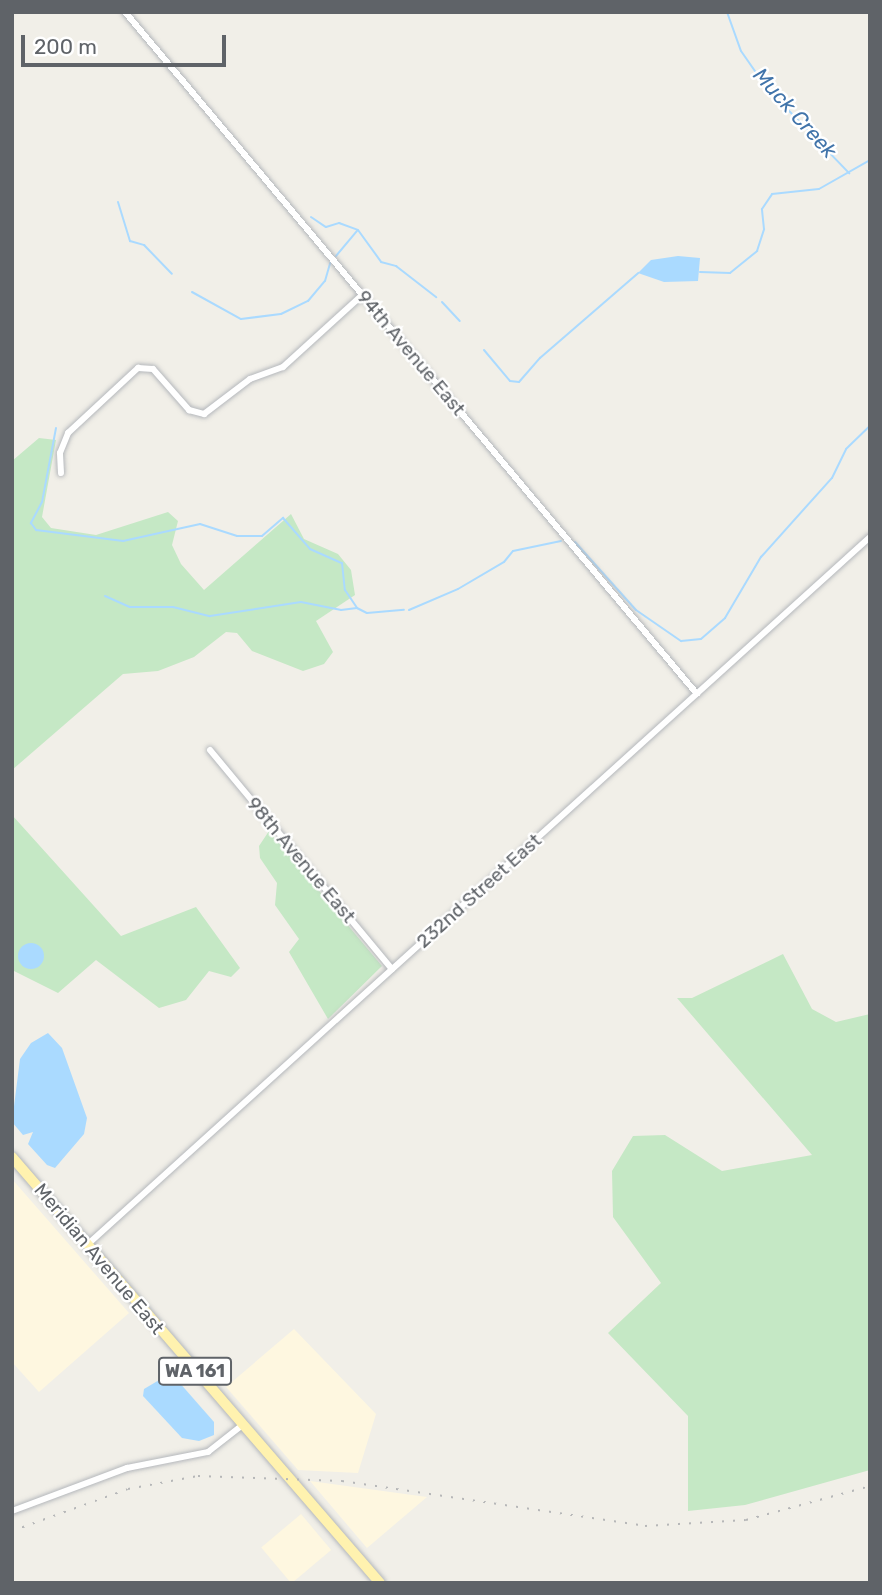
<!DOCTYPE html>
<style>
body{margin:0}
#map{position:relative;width:882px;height:1595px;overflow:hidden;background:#f1efe8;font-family:Rubik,sans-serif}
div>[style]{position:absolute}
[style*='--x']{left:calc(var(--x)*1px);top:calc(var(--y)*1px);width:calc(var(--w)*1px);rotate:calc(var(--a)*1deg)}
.commercial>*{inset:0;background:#fef7e0;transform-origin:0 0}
.green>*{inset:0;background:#c5e8c5}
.water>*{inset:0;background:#aadaff}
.round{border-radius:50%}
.stream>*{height:2px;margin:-1px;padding:0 1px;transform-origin:1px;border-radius:1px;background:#aadaff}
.roads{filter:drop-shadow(0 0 2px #b5b8bc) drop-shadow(0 0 2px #b5b8bc)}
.street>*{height:6px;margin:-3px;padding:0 3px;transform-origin:3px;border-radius:3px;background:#fff}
.primary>*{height:10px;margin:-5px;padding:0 5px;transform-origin:5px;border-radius:5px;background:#fff2af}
.rail>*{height:2px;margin-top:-1px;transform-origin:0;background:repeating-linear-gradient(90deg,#b6b7b8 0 2px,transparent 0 11px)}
span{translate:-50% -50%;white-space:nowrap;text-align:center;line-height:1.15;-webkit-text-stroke:5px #fff;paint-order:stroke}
.shield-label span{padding:2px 5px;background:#fff;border:2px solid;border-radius:5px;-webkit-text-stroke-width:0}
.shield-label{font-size:18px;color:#5f6368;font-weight:700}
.street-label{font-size:19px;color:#5f6368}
.water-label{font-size:21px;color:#4174aa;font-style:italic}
.frame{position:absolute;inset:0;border:14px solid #5f6368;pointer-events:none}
.scale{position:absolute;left:21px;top:35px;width:205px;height:32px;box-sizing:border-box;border:4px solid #5f6368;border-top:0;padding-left:9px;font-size:21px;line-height:24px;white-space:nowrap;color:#5f6368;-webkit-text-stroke:5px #fff;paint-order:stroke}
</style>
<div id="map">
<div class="commercial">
<div style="clip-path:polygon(12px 1179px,129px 1313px,39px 1392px,12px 1362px)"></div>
<div style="clip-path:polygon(294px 1329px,376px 1414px,358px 1473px,298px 1470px,226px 1387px)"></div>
<div style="clip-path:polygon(310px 1481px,427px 1497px,367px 1548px)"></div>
<div style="left:301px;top:1514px;width:47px;height:52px;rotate:50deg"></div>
</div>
<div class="green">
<div style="clip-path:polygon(39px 438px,56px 440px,42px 517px,51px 528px,96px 535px,168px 512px,178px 521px,172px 545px,181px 564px,204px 590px,291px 514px,304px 539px,338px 554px,351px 570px,355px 595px,316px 621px,333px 652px,324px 664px,303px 671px,252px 651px,237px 633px,226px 632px,194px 657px,158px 671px,123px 674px,12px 770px,12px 461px)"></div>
<div style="clip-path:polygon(12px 815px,121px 936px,196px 907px,240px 968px,231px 977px,209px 971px,186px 1000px,159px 1008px,96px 960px,58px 993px,12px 970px)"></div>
<div style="clip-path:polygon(269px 831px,382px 966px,328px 1019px,289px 952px,299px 939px,275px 905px,277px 883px,260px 858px,259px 846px)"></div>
<div style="clip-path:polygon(783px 954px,812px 1009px,836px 1022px,870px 1014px,870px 1470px,745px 1505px,688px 1511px,688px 1416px,608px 1333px,661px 1283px,613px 1217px,612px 1171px,633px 1136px,665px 1135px,722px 1171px,812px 1155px,677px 998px,692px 998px)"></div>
</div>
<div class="water">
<div style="clip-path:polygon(678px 256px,700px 258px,698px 281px,664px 282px,638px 273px,651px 260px)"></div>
<div class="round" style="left:18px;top:943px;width:26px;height:26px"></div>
<div style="clip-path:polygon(48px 1033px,62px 1048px,87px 1118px,84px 1134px,55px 1168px,47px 1165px,28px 1144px,33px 1132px,23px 1135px,12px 1122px,20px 1059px,31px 1043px)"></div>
<div style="clip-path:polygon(171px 1373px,214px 1422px,214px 1435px,199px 1441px,182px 1438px,143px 1396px,144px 1389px)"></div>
</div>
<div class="stream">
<div style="--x:727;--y:12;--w:41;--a:70.3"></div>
<div style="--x:741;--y:51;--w:44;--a:55.2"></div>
<div style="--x:766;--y:87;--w:120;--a:46"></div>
<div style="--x:118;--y:202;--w:41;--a:72.9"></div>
<div style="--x:130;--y:241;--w:15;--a:16"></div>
<div style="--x:144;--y:245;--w:40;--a:46"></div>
<div style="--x:311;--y:217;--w:18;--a:34"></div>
<div style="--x:326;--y:227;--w:14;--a:-17"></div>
<div style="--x:339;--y:223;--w:20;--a:20"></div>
<div style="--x:358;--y:230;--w:39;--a:54"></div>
<div style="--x:381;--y:262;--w:16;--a:15"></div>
<div style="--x:396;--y:266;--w:51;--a:37.8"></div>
<div style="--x:336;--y:256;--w:33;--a:-50"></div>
<div style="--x:700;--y:272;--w:30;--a:2"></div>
<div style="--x:730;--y:273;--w:35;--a:-39"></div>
<div style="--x:757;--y:251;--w:23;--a:-72"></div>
<div style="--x:764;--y:229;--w:20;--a:-96"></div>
<div style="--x:762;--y:209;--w:18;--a:-56"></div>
<div style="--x:772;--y:194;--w:47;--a:-6.1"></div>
<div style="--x:819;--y:189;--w:59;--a:-29.6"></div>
<div style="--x:192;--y:292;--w:56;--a:28.9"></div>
<div style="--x:241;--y:319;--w:40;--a:-7.1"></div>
<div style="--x:281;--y:314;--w:30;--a:-26"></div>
<div style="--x:308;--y:301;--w:26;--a:-50"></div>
<div style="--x:325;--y:281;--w:19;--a:-74"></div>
<div style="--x:442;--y:302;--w:26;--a:47"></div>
<div style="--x:484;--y:350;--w:40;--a:50"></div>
<div style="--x:510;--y:381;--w:9;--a:6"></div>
<div style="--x:519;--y:382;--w:32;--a:-49"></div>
<div style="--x:540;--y:358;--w:130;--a:-40.9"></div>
<div style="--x:56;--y:428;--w:75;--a:100.7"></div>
<div style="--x:42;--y:502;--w:24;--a:118"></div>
<div style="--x:31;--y:523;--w:9;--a:54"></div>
<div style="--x:36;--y:530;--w:88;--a:7.2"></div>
<div style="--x:123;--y:541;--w:79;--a:-12.4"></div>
<div style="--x:200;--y:524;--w:39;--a:18"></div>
<div style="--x:237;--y:536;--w:25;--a:0"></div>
<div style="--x:262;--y:536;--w:28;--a:-41"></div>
<div style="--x:283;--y:518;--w:41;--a:48.9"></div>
<div style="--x:310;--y:549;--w:35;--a:24"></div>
<div style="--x:342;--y:563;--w:27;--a:84"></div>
<div style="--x:345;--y:590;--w:22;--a:56"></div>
<div style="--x:575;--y:542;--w:91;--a:48.1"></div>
<div style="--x:636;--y:610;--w:55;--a:34.6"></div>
<div style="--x:681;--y:641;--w:20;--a:-6"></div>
<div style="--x:701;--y:639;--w:32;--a:-41"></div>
<div style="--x:725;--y:618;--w:71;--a:-59.5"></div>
<div style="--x:761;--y:557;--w:106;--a:-48.1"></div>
<div style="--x:832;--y:478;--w:32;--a:-64"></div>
<div style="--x:846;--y:449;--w:33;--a:-44"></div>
<div style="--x:105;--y:596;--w:27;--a:24"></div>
<div style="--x:130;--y:607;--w:43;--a:0"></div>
<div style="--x:173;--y:607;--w:38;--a:14"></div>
<div style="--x:210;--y:616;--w:92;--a:-8.7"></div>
<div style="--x:301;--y:602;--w:41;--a:11.3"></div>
<div style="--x:341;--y:610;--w:16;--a:-7"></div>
<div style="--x:357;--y:608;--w:11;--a:27"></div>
<div style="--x:367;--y:613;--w:37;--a:-5"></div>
<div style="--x:409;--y:610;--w:53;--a:-23.2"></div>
<div style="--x:458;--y:589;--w:53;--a:-30.4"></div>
<div style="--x:504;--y:562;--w:14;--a:-51"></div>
<div style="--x:513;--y:551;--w:49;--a:-11.8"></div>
</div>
<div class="roads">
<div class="street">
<div style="--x:125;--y:12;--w:890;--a:50.01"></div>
<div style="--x:61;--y:473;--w:20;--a:-93"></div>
<div style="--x:60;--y:453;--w:22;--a:-68"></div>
<div style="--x:68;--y:433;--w:96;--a:-42.9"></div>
<div style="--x:138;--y:368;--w:15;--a:4"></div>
<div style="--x:153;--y:369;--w:55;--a:48.7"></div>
<div style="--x:189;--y:410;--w:16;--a:15"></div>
<div style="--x:204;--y:414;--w:58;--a:-37.3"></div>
<div style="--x:250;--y:379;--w:35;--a:-20"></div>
<div style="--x:283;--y:367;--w:107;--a:-42.3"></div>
<div style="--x:210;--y:750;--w:285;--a:50.3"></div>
<div style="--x:87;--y:1245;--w:1056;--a:-42.12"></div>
<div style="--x:12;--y:1511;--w:123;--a:-20.5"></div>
<div style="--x:127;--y:1468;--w:83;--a:-11.2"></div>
<div style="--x:208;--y:1452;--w:42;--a:-38.2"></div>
</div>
<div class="primary">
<div style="--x:12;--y:1157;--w:563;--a:49.18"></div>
</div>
</div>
<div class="rail">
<div style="--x:12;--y:1531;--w:123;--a:-19.9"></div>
<div style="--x:128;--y:1489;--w:71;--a:-10.5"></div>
<div style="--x:198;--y:1476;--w:144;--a:2"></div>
<div style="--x:342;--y:1481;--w:306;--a:8.4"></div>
<div style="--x:645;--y:1526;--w:101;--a:-3.4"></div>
<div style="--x:746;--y:1520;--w:129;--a:-15.3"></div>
</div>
<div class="shield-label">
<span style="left:195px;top:1371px">WA 161</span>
</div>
<div class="street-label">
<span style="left:411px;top:353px;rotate:50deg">94th Avenue East</span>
<span style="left:301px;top:860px;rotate:50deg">98th Avenue East</span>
<span style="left:479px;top:891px;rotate:-42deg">232nd Street East</span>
<span style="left:99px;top:1259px;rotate:50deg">Meridian Avenue East</span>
</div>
<div class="water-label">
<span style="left:795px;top:113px;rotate:48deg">Muck Creek</span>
</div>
<div class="frame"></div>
<div class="scale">200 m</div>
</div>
